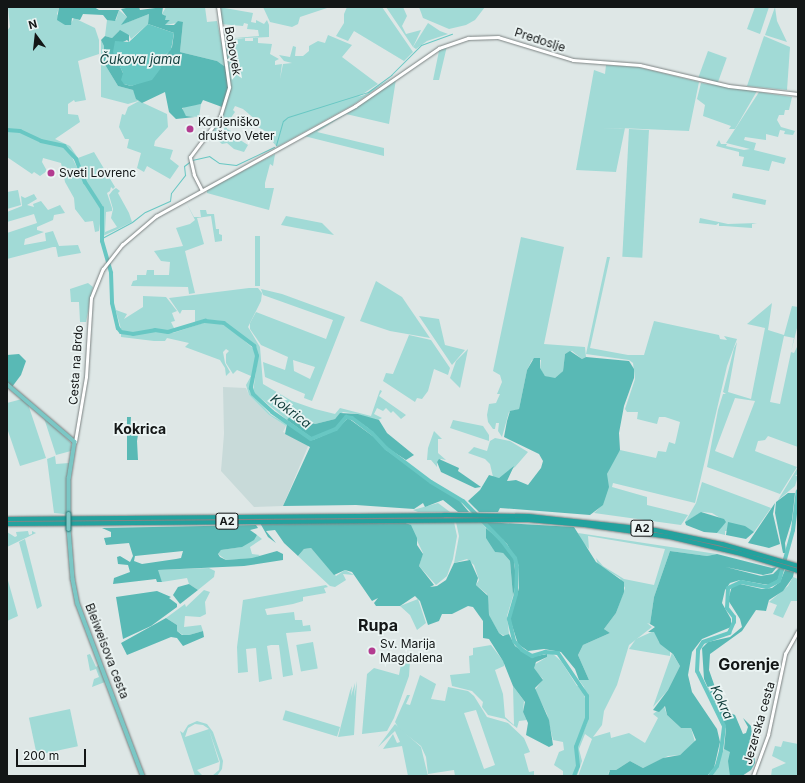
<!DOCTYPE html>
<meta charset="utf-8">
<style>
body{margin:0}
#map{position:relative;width:805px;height:783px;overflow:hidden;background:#dee7e6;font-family:Inter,sans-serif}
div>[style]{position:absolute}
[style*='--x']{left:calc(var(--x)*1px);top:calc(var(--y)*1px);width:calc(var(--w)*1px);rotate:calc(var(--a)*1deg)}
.built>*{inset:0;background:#c8dad9}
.green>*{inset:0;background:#a1dad6;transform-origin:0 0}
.forest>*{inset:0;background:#59b9b5}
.water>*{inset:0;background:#68c7c3}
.stream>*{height:1px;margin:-0.5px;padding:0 0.5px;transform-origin:0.5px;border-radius:0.5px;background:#68c7c3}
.river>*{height:4px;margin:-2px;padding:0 2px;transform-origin:2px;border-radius:2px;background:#68c7c3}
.roads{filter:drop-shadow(0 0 1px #7c8383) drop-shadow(0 0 1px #7c8383)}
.minor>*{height:2.5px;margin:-1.25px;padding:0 1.25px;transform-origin:1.25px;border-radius:1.25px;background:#fff}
.major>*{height:3.5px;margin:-1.75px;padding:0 1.75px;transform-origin:1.75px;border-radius:1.75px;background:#7bc7c5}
.highway>*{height:4px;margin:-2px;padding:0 2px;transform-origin:2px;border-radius:2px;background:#23a29e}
.bridges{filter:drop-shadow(0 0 1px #1d716e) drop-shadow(0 0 1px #1d716e)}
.major-bridge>*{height:3.5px;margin:-1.75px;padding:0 1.75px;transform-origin:1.75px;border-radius:1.75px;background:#7bc7c5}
.dots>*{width:11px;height:11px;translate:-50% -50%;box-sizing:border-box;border:2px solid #ebf4f3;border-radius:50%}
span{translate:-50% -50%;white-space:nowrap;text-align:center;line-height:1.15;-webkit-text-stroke:3.5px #ebf4f3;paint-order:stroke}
.shield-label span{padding:1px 3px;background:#ebf4f3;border:1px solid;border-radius:3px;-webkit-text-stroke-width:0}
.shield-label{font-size:11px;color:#131616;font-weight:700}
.street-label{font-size:12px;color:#131616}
.poi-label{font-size:12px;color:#131616}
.left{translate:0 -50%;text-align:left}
.water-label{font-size:13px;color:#14413f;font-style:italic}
.quarter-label{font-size:14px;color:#131616;font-weight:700}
.district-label{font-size:16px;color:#131616;font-weight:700}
.frame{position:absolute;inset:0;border:8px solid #131616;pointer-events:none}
.north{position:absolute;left:16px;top:16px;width:40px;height:40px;-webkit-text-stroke:3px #ebf4f3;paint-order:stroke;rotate:345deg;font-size:11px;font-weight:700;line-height:16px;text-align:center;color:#131616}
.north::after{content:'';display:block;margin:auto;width:14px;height:18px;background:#131616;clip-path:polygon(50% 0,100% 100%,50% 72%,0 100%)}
.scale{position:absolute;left:16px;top:749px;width:70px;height:18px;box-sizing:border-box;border:2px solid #131616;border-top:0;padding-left:5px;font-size:12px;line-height:14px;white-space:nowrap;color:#131616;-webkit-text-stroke:3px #ebf4f3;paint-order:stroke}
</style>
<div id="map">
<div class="built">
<div style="clip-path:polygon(223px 387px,246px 388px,249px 395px,269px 415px,286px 426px,283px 432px,309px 444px,283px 506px,254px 507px,221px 471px,224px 434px)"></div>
</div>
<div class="green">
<div style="clip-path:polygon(8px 7px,59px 7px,57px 14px,65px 25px,70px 25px,74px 18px,95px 28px,99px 40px,99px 54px,78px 61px,86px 100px,75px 102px,74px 100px,68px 104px,68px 114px,78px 115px,80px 122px,55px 139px,70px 146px,78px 158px,94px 152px,115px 187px,113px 189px,111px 187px,110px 191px,107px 193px,112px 208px,112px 211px,106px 212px,105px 232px,117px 227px,111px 218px,113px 209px,109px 195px,113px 190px,116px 188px,120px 191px,118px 193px,129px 213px,132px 222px,118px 229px,103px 236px,103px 206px,88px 185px,70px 149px,61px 144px,38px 140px,15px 129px,7px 129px,7px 31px,10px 27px)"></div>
<div style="clip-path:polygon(166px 7px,205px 7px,207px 22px,217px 21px,226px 65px,224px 66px,217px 61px,180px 52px,183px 22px,165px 25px,170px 20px,165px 20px,165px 15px,162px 14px)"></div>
<div style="clip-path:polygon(219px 7px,253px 13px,251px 22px,256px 23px,256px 20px,264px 24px,267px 20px,269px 25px,269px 37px,223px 39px,259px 36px,258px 30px,247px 29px,248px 24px,244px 23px,243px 26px,220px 24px)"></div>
<div style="clip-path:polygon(263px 7px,327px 7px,327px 8px,300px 17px,298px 24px,292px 27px,270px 22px)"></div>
<div style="clip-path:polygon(347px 7px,382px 7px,413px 52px,404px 61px,354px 31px,348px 41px,336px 36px,344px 23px,344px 14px)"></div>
<div style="clip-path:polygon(386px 7px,403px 7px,407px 16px,402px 26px,406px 34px,421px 30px,413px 47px)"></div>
<div style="clip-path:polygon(419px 7px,485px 7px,475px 20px,466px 25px,449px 29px,423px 18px)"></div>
<div style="clip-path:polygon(755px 7px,769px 7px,760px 34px,747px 29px)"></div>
<div style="clip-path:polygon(775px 7px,777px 21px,787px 42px,765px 35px)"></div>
<div style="clip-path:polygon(119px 10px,127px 17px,123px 24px,149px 14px,148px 24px,131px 39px,129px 35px,119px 31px,112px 38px,105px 36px,107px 20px,116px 20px)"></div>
<div style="clip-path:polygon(428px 23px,440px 31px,448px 34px,427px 41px,416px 49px,413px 47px)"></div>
<div style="clip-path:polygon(328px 35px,352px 45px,342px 57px,378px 84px,358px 97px,319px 109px,364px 95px,393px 77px,353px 105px,277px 147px,272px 141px,273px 136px,253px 124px,256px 120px,243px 109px,235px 106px,233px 110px,235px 112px,228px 122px,221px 118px,230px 87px,224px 41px,245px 38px,245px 41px,253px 41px,253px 38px,258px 38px,258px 43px,272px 44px,270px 54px,279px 59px,275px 61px,275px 65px,282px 64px,280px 79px,283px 64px,292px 63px,284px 61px,279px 55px,290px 57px,293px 46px,296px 47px,295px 56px,303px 56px,309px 51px,309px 46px,318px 41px,325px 43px)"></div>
<div style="clip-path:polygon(764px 36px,790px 47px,787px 90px,747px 86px)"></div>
<div style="clip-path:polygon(101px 40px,104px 46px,104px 63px,118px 86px,133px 90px,138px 101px,128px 104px,101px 97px)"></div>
<div style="clip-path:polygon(447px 46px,439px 80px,433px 80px,439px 51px,423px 60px)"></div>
<div style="left:708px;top:51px;width:20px;height:28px;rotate:20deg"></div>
<div style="clip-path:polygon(606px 65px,638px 67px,699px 82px,689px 131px,620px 128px,600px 129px,625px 128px,616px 172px,576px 170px,594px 70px,605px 74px)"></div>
<div style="clip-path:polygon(396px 79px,389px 124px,346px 114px,317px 132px,384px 148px,384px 156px,304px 136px,363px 102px)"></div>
<div style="clip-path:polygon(701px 83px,757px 91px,735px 129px,729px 129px,731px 126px,703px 116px,705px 105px,697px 99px)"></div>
<div style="clip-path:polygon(759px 92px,792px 97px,789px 110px,785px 110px,784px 115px,779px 115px,777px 120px,781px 127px,795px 131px,793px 135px,784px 134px,785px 131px,780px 130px,778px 137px,766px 134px,766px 140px,745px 137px,744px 140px,756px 143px,754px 150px,786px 158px,784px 164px,772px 161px,769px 171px,742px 166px,744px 157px,739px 156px,739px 152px,716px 146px,719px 140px,721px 144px,727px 144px,726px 146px,744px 150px,750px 149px,726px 143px)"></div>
<div style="clip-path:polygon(139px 101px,167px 114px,168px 127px,155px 141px,154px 146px,173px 150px,170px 159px,179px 166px,170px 179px,147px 166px,144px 172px,137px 168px,141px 153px,127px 148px,129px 139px,125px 139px,119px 127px,122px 114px,125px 115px,128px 107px)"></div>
<div style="clip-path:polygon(201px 104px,199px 117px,186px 116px,182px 111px,184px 106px)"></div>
<div style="clip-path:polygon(227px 123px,227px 129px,231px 131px,229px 133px,248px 145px,244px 152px,234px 149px,227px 143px,222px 144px,211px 134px,216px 126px,222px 133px)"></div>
<div style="left:629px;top:129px;width:20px;height:128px;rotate:3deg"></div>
<div style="clip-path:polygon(7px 130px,20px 131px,40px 142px,63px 146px,69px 151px,84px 182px,102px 209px,99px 231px,95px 232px,93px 221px,85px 222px,75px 209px,74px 198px,65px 182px,61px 163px,43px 158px,42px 162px,47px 171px,40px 176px,34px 172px,32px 174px,7px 157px)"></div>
<div style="clip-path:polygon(275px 154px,273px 166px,270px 164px,265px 183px,265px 188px,274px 188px,269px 210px,207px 193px,207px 190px)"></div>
<div style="clip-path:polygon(18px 190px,21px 205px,7px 209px,7px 192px)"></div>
<div style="left:733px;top:193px;width:34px;height:5px;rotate:12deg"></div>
<div style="clip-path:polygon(34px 194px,37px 199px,27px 205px,34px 207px,33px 204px,41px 201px,48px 210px,60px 205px,65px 213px,54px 215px,53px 220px,37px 227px,37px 230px,44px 232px,25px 239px,24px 245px,46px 241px,45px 233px,53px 231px,59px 246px,78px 245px,81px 253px,58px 257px,56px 247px,53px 247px,7px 259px,7px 233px,37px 223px,34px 214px,7px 222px,7px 212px,22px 206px,21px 196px,25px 198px)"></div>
<div style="clip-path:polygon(186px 202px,194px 217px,201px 217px,200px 210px,206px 210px,207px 214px,214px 214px,216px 229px,219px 229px,219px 234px,222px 235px,222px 241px,215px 242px,211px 216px,197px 218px,204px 244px,185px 251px,195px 293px,189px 294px,188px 287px,131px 286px,133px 281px,137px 280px,137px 275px,146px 275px,147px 270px,154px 270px,154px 275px,169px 275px,170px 262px,161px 261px,154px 251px,183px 246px,176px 228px,190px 224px,195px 220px)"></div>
<div style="clip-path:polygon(286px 216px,322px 223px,334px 235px,281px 225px)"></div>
<div style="clip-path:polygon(700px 218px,728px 224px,757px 223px,752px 224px,752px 228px,724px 226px,719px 226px,719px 223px,716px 225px,699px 223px)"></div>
<div style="left:255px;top:236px;width:5px;height:50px"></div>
<div style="clip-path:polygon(521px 237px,564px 247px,544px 344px,585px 347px,586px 357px,582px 359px,572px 351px,565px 354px,563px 371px,554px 379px,545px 376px,540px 369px,541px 360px,532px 360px,527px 370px,519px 409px,509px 412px,502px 437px,498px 431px,499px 423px,496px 423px,495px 429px,493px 429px,488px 422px,487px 415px,489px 404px,496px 403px,500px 394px,497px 394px,502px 382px,500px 375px,493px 371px)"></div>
<div style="clip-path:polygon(607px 257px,610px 257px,590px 348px,628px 355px,644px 355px,654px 321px,719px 335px,720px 339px,727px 340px,724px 336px,737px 339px,727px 366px,695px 503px,613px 483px,612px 487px,647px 497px,647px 505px,688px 515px,681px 525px,594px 513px,603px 504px,607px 474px,617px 452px,620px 450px,656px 458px,658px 451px,666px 452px,669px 442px,675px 444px,680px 422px,665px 417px,659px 417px,657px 424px,637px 419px,638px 412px,627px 412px,625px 409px,635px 379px,633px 363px,629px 360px,586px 354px)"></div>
<div style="clip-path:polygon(376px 281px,402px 297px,430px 338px,390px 331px,360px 321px)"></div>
<div style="clip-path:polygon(88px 283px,93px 287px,86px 322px,80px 322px,79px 302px,71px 302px,70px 289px)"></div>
<div style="clip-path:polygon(249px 288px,258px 288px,262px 293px,261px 301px,248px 327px,260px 347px,263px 384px,292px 401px,315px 409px,335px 414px,340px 408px,371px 416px,380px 390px,382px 391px,379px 396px,406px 415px,401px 419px,393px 411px,391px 413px,386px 408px,383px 411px,377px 408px,374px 414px,382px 418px,376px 421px,358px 414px,343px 412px,335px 419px,315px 424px,290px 416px,287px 420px,253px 392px,258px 356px,255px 345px,221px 321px,205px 320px,195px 323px,195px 310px,182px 310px,180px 314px,169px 298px)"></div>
<div style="clip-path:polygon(evenodd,261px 289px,282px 294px,345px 317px,312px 401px,304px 398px,305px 394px,265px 377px,263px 362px,285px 370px,288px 357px,261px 345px,250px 329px,250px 323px,256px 312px,326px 339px,333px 320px,263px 295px,261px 289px,293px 360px,315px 367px,310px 379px,294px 371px,293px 360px)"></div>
<div style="clip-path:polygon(143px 296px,166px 297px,177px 311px,172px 313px,175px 321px,171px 322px,175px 330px,126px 333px,121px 329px,114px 304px,116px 310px,127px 314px,124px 319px,143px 307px)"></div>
<div style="clip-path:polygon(evenodd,772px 303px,768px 330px,784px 335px,792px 306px,798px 307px,797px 328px,791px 352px,794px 353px,798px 345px,798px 447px,768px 436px,765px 440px,758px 441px,755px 451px,797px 467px,780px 494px,707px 467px,718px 410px,723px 394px,726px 394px,723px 392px,734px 348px,737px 342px,728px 392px,751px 399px,765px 328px,747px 324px,772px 303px,784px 336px,794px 338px,780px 404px,770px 402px,784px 336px,772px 303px,735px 398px,755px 401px,733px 458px,715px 451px,735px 398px)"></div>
<div style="clip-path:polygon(419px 316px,439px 319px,445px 345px,465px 350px,452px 365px)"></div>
<div style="clip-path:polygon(209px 321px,227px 326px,254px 349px,256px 361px,251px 394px,271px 415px,287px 424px,286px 426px,269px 415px,249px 395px,246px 385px,251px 376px,237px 370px,233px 374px,226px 363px,226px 354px,229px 351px,226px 349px,223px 352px,225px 363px,230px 372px,226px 376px,225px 368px,220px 360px,185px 347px,189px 343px,167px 338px,165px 341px,154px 341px,121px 337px,121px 333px,133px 334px,155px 330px,173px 333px)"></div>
<div style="clip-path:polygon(409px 335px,431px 340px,450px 368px,448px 375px,434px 369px,428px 391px,422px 399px,417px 398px,415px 402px,383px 381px,386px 373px,393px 374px)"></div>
<div style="clip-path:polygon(468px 349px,466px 359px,460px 388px,450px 378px,456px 361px)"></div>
<div style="clip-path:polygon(22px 399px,28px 404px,46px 458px,20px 466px,7px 428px,7px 403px)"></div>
<div style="clip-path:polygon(44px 418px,67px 439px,71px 443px,71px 451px,56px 455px)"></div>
<div style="clip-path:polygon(453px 420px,483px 426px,489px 435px,489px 441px,450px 428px)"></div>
<div style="clip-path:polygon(434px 431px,442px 439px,438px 439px,438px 453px,446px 460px,441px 459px,437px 462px,437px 467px,431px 460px,427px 460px,428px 448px)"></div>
<div style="clip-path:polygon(495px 438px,510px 441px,528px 452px,515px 467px,499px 478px,493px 477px,490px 464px,485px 459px,468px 453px,474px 447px,487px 451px,490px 441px)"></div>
<div style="clip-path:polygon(55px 456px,56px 464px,69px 463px,67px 513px,64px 514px,54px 513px,47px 459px)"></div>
<div style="clip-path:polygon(798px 467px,798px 474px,795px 476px,798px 476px,795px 486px,778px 500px)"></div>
<div style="clip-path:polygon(702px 482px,771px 508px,754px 532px,749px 530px,725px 531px,725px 535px,717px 533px,725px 521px,712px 513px,702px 512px,685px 522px,696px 503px)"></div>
<div style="clip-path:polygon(438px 503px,450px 512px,418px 512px,413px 510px)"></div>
<div style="clip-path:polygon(403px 522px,454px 522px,457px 536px,453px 559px,447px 576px,436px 585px,419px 566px,423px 553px,409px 524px)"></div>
<div style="clip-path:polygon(456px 522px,481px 522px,486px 528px,488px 539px,495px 552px,503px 553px,510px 561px,513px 596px,507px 616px,509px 634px,505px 636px,499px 633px,489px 616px,487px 594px,476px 585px,479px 580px,474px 565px,467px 559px,454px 563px,459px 536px)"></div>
<div style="clip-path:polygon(28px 531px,29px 535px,32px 534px,32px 531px,36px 533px,7px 547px,7px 532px,15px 537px,17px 536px,16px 532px)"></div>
<div style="clip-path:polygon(578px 533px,717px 554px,707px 556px,670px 551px,654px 597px,650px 624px,647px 623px,652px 627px,629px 645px,617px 685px,604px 711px,602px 725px,593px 737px,610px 732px,611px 738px,629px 733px,645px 743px,658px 718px,653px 714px,664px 706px,667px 715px,681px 728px,691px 728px,695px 742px,680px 755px,668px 756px,643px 768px,630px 761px,616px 770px,609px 771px,608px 776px,578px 776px,592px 739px,585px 734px,579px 749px,582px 761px,577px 776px,575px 776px,578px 767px,577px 747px,587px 723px,589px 708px,584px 687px,579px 680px,589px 680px,578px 655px,583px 645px,610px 633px,604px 629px,616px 613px,625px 588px,620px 578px,598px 565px,596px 558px,603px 566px,624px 579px,654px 585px,665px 549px,588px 536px,589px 549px,582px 542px)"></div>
<div style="clip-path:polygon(257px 535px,262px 539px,250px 547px,252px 554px,260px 555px,255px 558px,226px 560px,218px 554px,221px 550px,241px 547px)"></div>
<div style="clip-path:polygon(25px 539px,42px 606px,37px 609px,19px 542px)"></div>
<div style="clip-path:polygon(311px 548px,336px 576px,345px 570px,354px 575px,343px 574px,346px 580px,335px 587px,330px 586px,298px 556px,304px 549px)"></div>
<div style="clip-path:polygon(209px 568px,215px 571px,214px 577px,198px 590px,189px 584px,187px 578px,162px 582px,157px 570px)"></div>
<div style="clip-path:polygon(7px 577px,18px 616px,7px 621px)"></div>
<div style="clip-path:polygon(793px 577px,798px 579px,798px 601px,791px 601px,783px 618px,773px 614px,777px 605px,769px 602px,788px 586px)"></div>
<div style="clip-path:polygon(326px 585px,328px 587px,324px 588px,326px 593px,303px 597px,303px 601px,293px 604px,265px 609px,267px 615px,294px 612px,295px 620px,302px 620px,303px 626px,310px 625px,311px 631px,286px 633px,293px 675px,283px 677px,279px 645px,271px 645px,267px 646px,272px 679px,259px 682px,256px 648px,246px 649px,248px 672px,238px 673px,237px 647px,243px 600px)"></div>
<div style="clip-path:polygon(204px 590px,210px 592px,205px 602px,206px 614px,200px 617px,185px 616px,184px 627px,201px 625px,203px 631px,189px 635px,183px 635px,177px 631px,177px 625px,166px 618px,185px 604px,186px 607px)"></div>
<div style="clip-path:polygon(418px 599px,426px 623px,417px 630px,410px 615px,400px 606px)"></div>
<div style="clip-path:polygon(654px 631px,659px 642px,670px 651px,670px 656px,629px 649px,636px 639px)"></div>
<div style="left:313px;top:642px;width:27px;height:17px;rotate:80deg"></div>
<div style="clip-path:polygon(491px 645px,504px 662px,504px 666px,495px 670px,503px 694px,505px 717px,514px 725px,513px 686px,524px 701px,523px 712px,527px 720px,519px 721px,517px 728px,505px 719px,488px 715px,482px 707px,483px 702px,472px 691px,452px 686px,450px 675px,470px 673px,469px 656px,473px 655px,473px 648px)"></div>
<div style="clip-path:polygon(672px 653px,680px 666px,668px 690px,653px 707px)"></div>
<div style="clip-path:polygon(90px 654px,96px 667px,99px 665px,105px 682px,92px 687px,94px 679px,99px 677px,96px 669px,90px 671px,87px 655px)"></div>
<div style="clip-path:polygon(547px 654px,553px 654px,561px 661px,577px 686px,581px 686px,587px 704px,587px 718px,575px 746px,577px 765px,573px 776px,563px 776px,563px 771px,554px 765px,559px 752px,564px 750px,563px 742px,553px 740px,547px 714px,535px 690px,543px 679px,534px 670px,534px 665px,547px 657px)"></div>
<div style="clip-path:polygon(402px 659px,410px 661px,409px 676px,394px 718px,387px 731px,362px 734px,367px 674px,374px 668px,399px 675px)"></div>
<div style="clip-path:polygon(evenodd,420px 675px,436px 684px,431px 699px,445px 701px,448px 687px,468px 691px,474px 696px,487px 717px,508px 723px,524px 738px,530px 752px,524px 754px,529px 772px,534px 771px,534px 776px,455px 776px,454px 770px,428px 774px,426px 757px,421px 746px,399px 729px,395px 722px,407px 695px,410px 695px,406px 704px,410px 705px,420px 675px,476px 710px,495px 765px,484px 769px,464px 713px,476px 710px)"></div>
<div style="clip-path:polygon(357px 681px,354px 735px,338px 737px,350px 691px,352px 686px,351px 696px,355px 683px,354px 697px)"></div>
<div style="left:70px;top:709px;width:38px;height:42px;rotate:78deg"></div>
<div style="clip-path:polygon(evenodd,197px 721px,207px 724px,213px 732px,223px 761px,222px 769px,217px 776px,212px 776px,219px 770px,220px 762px,209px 730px,219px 762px,197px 770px,203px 776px,195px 776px,180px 731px,183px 733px,188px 725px,197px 721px,195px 724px,203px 725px,209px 729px,185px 737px,188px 728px,195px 724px)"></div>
<div style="clip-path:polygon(395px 724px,421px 747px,428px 776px,408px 776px,402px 746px,383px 749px,393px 734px,397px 743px,400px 742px,395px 731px,378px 747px)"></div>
<div style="left:340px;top:727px;width:10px;height:57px;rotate:107deg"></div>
<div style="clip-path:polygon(783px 741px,798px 744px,798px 776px,771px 776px,772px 769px,786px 763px,772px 756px,775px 746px,781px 747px)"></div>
<div style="clip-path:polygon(724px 749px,730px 751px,731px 775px,713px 776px)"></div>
</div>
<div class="forest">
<div style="clip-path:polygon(59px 7px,94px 7px,99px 10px,119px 10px,115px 21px,107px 20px,103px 15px,83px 14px,80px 20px,72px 18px,71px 25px,65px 25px,57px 20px)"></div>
<div style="clip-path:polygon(131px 7px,139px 7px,140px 10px,163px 7px,162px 14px,166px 16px,165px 20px,170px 20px,165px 25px,174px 25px,178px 21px,183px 22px,180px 52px,217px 61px,224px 66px,226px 65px,229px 87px,222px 107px,203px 100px,201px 104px,182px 108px,186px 116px,195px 117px,176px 119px,169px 112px,165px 92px,142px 103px,136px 99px,133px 90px,118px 86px,104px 63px,104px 46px,101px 40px,105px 36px,112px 38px,120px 30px,129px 35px,129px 42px,127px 40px,115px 46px,114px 53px,123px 73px,124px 84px,131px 86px,149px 79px,172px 47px,174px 33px,148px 24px,149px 14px,121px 25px,127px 17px,121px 9px)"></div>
<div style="clip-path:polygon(570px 351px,582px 359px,586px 357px,629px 361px,634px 369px,634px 378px,624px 406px,619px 433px,620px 450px,607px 474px,609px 487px,603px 505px,590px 515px,500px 508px,498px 512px,479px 512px,468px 501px,480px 490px,489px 475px,499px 478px,514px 466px,507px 481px,516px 480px,528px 485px,541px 468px,543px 461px,539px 454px,504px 437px,507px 421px,510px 411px,519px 409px,527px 370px,534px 358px,540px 358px,540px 368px,545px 376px,555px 378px,563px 371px,565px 354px)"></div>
<div style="clip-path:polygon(19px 354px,26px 361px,21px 375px,12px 387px,7px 382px,7px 355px)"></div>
<div style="clip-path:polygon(340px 413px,358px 414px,379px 420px,387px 433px,414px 455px,406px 460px,386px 447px,368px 428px,351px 416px,346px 416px,335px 428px,312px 438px,287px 420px,290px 416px,315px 424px,335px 419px)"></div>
<div style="clip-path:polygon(127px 417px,131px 417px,130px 434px,137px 434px,138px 427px,143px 427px,142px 436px,138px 435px,137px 441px,138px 460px,127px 460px)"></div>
<div style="clip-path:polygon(348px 418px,374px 437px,386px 450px,458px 499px,469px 512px,458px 512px,443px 500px,425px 507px,423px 503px,414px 509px,356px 505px,283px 506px,310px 447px,285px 434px,287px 424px,313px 440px,336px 430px)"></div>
<div style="clip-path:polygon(439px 459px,459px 468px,458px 471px,481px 487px,475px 488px,441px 472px,437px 462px)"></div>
<div style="clip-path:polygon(788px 493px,795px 493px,792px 520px,785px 543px,786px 553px,783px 553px,775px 513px,776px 502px)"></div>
<div style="clip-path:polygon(775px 503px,773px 514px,780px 544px,769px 548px,748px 543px)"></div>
<div style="clip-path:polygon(701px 512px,724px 519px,726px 522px,717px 533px,704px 532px,686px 525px,685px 522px)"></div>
<div style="clip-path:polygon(403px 522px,411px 525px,417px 538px,417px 545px,423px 554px,419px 566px,434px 585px,430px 587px,437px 586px,446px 580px,454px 563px,470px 560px,478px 578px,476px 585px,488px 596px,489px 615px,499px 633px,503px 636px,509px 634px,515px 646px,531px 657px,547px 654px,547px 657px,536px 662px,534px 668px,543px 680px,535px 688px,549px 720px,553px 745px,549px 747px,526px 735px,528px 723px,523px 712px,525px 702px,513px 686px,503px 661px,489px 639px,483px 638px,483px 621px,473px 607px,468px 606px,452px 614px,442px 614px,439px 621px,428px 625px,420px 601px,415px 596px,400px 606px,376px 606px,374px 603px,378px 598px,372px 601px,352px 572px,345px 570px,334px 575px,311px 548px,304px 549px,298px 556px,284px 543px,275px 530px,266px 531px,276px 543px,268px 537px,260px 523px)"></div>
<div style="clip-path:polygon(484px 522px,574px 527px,596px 562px,624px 582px,624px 592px,616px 613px,604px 629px,610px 633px,583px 645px,578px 655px,589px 680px,579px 680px,575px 669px,561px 652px,544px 649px,528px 651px,518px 644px,510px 619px,519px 588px,519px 566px,507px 544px)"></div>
<div style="clip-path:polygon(728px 522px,745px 526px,754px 532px,746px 539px,726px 535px)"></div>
<div style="clip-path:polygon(evenodd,256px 525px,258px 528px,250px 530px,257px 535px,254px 540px,242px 547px,221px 550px,218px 554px,220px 557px,226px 560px,252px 558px,277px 551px,283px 554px,283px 560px,244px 566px,158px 570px,162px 582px,157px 582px,156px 579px,113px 584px,114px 578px,130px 572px,128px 565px,118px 564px,117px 557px,120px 556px,130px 562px,133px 556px,129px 543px,106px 545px,104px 538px,111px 537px,111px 532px,102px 528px,256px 525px,183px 551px,181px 558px,176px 559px,142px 564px,134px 561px,135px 556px,183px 551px)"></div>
<div style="clip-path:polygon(486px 528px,501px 541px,514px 558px,516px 583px,513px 596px,510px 561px,503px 553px,495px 552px,486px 538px)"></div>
<div style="clip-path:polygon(670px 551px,707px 556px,717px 554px,772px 568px,777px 567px,772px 573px,763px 575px,726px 567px,761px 576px,773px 574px,779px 568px,782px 569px,777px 581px,769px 585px,740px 580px,730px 583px,725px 590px,722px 603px,731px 619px,731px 627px,702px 639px,692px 652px,688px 675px,692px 692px,717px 729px,720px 742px,714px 768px,707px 776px,608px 776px,610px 770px,616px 770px,630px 761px,643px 768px,663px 758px,680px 755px,696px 740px,691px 728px,681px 728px,667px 715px,665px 706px,659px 712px,653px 710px,668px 690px,680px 666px,673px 654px,660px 644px,654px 632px,648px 632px,655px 627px,650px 624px,654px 597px)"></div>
<div style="clip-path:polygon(785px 570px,794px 572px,793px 577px,783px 591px,769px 600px,766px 611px,756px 610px,742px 631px,710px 654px,709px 670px,723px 710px,735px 715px,743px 734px,746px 733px,748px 727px,743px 718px,751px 726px,755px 763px,751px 770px,742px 776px,730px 776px,728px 761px,730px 752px,724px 749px,726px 728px,704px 679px,702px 648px,708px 642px,730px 637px,742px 627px,740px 619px,728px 600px,732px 586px,740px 584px,762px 589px,772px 588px,780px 582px)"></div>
<div style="clip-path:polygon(189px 584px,198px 590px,180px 604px,173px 595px,178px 587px)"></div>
<div style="clip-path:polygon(157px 591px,171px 597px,169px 598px,177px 604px,177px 607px,151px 626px,123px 639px,116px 597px)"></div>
<div style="clip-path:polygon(166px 618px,177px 625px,177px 631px,182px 635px,189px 635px,203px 631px,204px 637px,183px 646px,177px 638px,171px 637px,127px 655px,121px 643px)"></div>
</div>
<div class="water">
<div style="clip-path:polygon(148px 24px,174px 33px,171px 50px,164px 56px,164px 59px,159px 64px,161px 68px,152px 80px,131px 86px,124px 84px,121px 80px,123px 73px,113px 52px,115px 41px,129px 42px)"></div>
</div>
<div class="stream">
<div style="--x:276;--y:145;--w:25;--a:-74"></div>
<div style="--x:283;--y:121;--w:6;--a:-39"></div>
<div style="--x:288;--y:117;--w:84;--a:-17.4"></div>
<div style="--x:368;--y:92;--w:29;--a:-36"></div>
<div style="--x:391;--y:75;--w:42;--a:-45"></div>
<div style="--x:421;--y:45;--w:33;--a:-20"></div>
<div style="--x:102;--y:238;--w:34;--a:-28"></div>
<div style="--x:132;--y:222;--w:16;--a:-38"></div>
<div style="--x:145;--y:212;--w:27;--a:-24"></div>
<div style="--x:170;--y:201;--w:8;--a:-83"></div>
<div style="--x:171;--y:193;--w:23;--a:-52"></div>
<div style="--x:185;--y:175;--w:9;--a:-96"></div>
<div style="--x:184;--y:166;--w:10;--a:-37"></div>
<div style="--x:192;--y:160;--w:17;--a:-13"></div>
<div style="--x:209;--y:156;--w:12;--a:35"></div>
<div style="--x:219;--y:163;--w:17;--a:7"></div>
<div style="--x:236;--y:165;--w:42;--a:-25.3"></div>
</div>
<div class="river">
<div style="--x:7;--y:130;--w:13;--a:4"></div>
<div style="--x:20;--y:131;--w:23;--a:25"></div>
<div style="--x:41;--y:141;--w:24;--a:12"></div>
<div style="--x:64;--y:146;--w:18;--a:47"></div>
<div style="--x:76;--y:159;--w:25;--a:69"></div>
<div style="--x:85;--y:182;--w:31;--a:57"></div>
<div style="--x:102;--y:208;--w:33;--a:90"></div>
<div style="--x:102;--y:241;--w:33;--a:74"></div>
<div style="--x:111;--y:273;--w:30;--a:88"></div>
<div style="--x:112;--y:303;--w:26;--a:77"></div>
<div style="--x:118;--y:328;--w:5;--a:53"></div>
<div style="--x:121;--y:332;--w:12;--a:9"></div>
<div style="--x:133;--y:334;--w:22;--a:-10"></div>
<div style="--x:155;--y:330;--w:13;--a:9"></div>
<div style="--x:168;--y:332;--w:39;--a:-17"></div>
<div style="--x:205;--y:321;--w:19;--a:6"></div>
<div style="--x:224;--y:323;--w:38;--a:37"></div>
<div style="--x:254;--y:346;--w:10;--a:73"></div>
<div style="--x:257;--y:356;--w:33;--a:101"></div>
<div style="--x:251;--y:388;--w:6;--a:72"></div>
<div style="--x:253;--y:394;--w:26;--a:43"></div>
<div style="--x:272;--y:412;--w:47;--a:34.7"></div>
<div style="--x:311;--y:439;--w:27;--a:-22"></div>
<div style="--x:336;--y:429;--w:16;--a:-50"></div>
<div style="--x:346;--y:417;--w:6;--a:9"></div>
<div style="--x:352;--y:418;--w:25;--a:37"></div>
<div style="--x:372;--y:433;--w:21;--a:47"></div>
<div style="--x:386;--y:448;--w:56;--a:37.1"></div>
<div style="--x:431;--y:482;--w:37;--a:31"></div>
<div style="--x:463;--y:501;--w:56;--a:45.7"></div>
<div style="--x:502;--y:541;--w:21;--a:53"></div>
<div style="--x:515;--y:558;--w:9;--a:77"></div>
<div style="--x:517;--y:567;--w:27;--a:92"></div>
<div style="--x:516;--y:594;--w:26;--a:106"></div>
<div style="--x:509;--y:619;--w:23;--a:77"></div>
<div style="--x:514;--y:641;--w:12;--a:48"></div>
<div style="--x:522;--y:650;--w:12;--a:31"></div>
<div style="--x:532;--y:656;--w:14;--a:-17"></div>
<div style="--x:545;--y:652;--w:13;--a:4"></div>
<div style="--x:558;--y:653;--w:52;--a:56"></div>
<div style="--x:587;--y:696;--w:22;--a:90"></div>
<div style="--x:587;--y:718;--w:31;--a:111"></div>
<div style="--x:576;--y:747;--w:19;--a:84"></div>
<div style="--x:578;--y:766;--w:11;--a:112"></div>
<div style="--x:710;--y:776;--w:12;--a:-55"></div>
<div style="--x:717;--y:766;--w:16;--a:-75"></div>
<div style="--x:721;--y:751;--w:25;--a:-83"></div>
<div style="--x:724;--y:726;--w:61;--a:-116.1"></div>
<div style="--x:697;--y:671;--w:21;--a:-87"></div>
<div style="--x:698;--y:650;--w:9;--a:-58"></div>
<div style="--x:703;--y:642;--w:28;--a:-19"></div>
<div style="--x:729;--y:633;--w:12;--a:-66"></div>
<div style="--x:734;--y:622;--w:5;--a:-90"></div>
<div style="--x:734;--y:617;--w:11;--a:-128"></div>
<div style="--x:727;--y:608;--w:20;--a:-87"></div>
<div style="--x:728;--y:588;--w:14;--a:-25"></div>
<div style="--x:741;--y:582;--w:26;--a:11"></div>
<div style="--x:767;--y:587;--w:13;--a:-27"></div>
<div style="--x:779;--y:581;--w:53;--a:-74.6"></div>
<div style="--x:793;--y:530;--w:39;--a:-83"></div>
</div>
<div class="roads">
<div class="minor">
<div style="--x:202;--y:191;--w:18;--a:-117"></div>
<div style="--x:194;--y:175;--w:18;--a:-103"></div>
<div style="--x:190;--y:157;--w:50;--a:-53.1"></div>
<div style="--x:220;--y:117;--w:31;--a:-73"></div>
<div style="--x:229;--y:87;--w:81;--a:-97.8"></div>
<div style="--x:75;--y:442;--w:66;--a:-80.4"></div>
<div style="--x:86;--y:377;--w:79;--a:-86.4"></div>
<div style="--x:91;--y:298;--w:31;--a:-68"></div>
<div style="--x:103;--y:269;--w:31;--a:-52"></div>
<div style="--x:122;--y:245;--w:45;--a:-40.5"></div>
<div style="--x:156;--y:216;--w:227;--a:-28.9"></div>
<div style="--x:355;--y:106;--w:102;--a:-34.6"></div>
<div style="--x:439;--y:48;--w:31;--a:-19"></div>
<div style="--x:468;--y:38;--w:30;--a:-2"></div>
<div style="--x:498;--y:37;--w:78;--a:17"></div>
<div style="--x:573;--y:60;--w:67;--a:4.3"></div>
<div style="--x:640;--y:65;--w:91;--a:13.3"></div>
<div style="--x:729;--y:86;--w:69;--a:6.6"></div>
<div style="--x:753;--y:776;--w:44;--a:-69.9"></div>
<div style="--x:768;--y:735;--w:83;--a:-78.1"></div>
<div style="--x:785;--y:654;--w:26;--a:-61"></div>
</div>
<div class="major">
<div style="--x:7;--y:384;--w:89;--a:40.5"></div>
<div style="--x:75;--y:442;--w:36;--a:99"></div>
<div style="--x:69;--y:478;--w:36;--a:90"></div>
<div style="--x:69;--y:529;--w:50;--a:85.4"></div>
<div style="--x:73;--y:579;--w:25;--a:79"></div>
<div style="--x:78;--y:604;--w:184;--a:69.3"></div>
</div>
<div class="highway">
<div style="--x:7;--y:519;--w:437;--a:-0.5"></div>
<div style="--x:444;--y:515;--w:84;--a:0.7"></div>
<div style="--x:528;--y:516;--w:128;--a:6.3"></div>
<div style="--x:655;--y:530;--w:68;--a:11.8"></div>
<div style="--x:722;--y:544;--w:79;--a:16.1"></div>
<div style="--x:7;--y:524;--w:522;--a:-0.44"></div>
<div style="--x:529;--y:520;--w:56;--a:5.1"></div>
<div style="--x:585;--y:525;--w:86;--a:8"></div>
<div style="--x:670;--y:537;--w:74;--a:13.3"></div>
<div style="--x:742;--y:554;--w:59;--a:16.9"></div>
</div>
</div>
<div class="bridges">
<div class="major-bridge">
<div style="--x:69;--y:514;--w:15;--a:90"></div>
</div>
</div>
<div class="dots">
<div style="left:190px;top:129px;background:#b33b90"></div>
<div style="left:51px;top:173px;background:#b33b90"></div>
<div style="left:372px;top:651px;background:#b33b90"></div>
</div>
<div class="shield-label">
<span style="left:227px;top:521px">A2</span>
<span style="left:642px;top:528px">A2</span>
</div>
<div class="street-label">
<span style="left:540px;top:40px;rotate:18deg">Predoslje</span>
<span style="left:233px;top:51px;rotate:80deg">Bobovek</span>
<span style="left:76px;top:365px;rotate:-86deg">Cesta na Brdo</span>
<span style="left:107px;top:651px;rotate:69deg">Bleiweisova cesta</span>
<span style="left:759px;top:723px;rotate:-74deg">Jezerska cesta</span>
</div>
<div class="poi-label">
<span class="left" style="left:198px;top:129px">Konjeniško<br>društvo Veter</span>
<span class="left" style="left:59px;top:173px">Sveti Lovrenc</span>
<span class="left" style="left:380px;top:651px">Sv. Marija<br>Magdalena</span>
</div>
<div class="water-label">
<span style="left:140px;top:59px">Čukova jama</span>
<span style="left:291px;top:411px;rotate:37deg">Kokrica</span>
<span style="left:722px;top:702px;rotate:65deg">Kokra</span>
</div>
<div class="quarter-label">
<span style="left:140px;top:429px">Kokrica</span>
</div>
<div class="district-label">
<span style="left:378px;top:625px">Rupa</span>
<span style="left:749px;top:664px">Gorenje</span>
</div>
<div class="frame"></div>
<div class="north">N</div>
<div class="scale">200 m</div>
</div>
